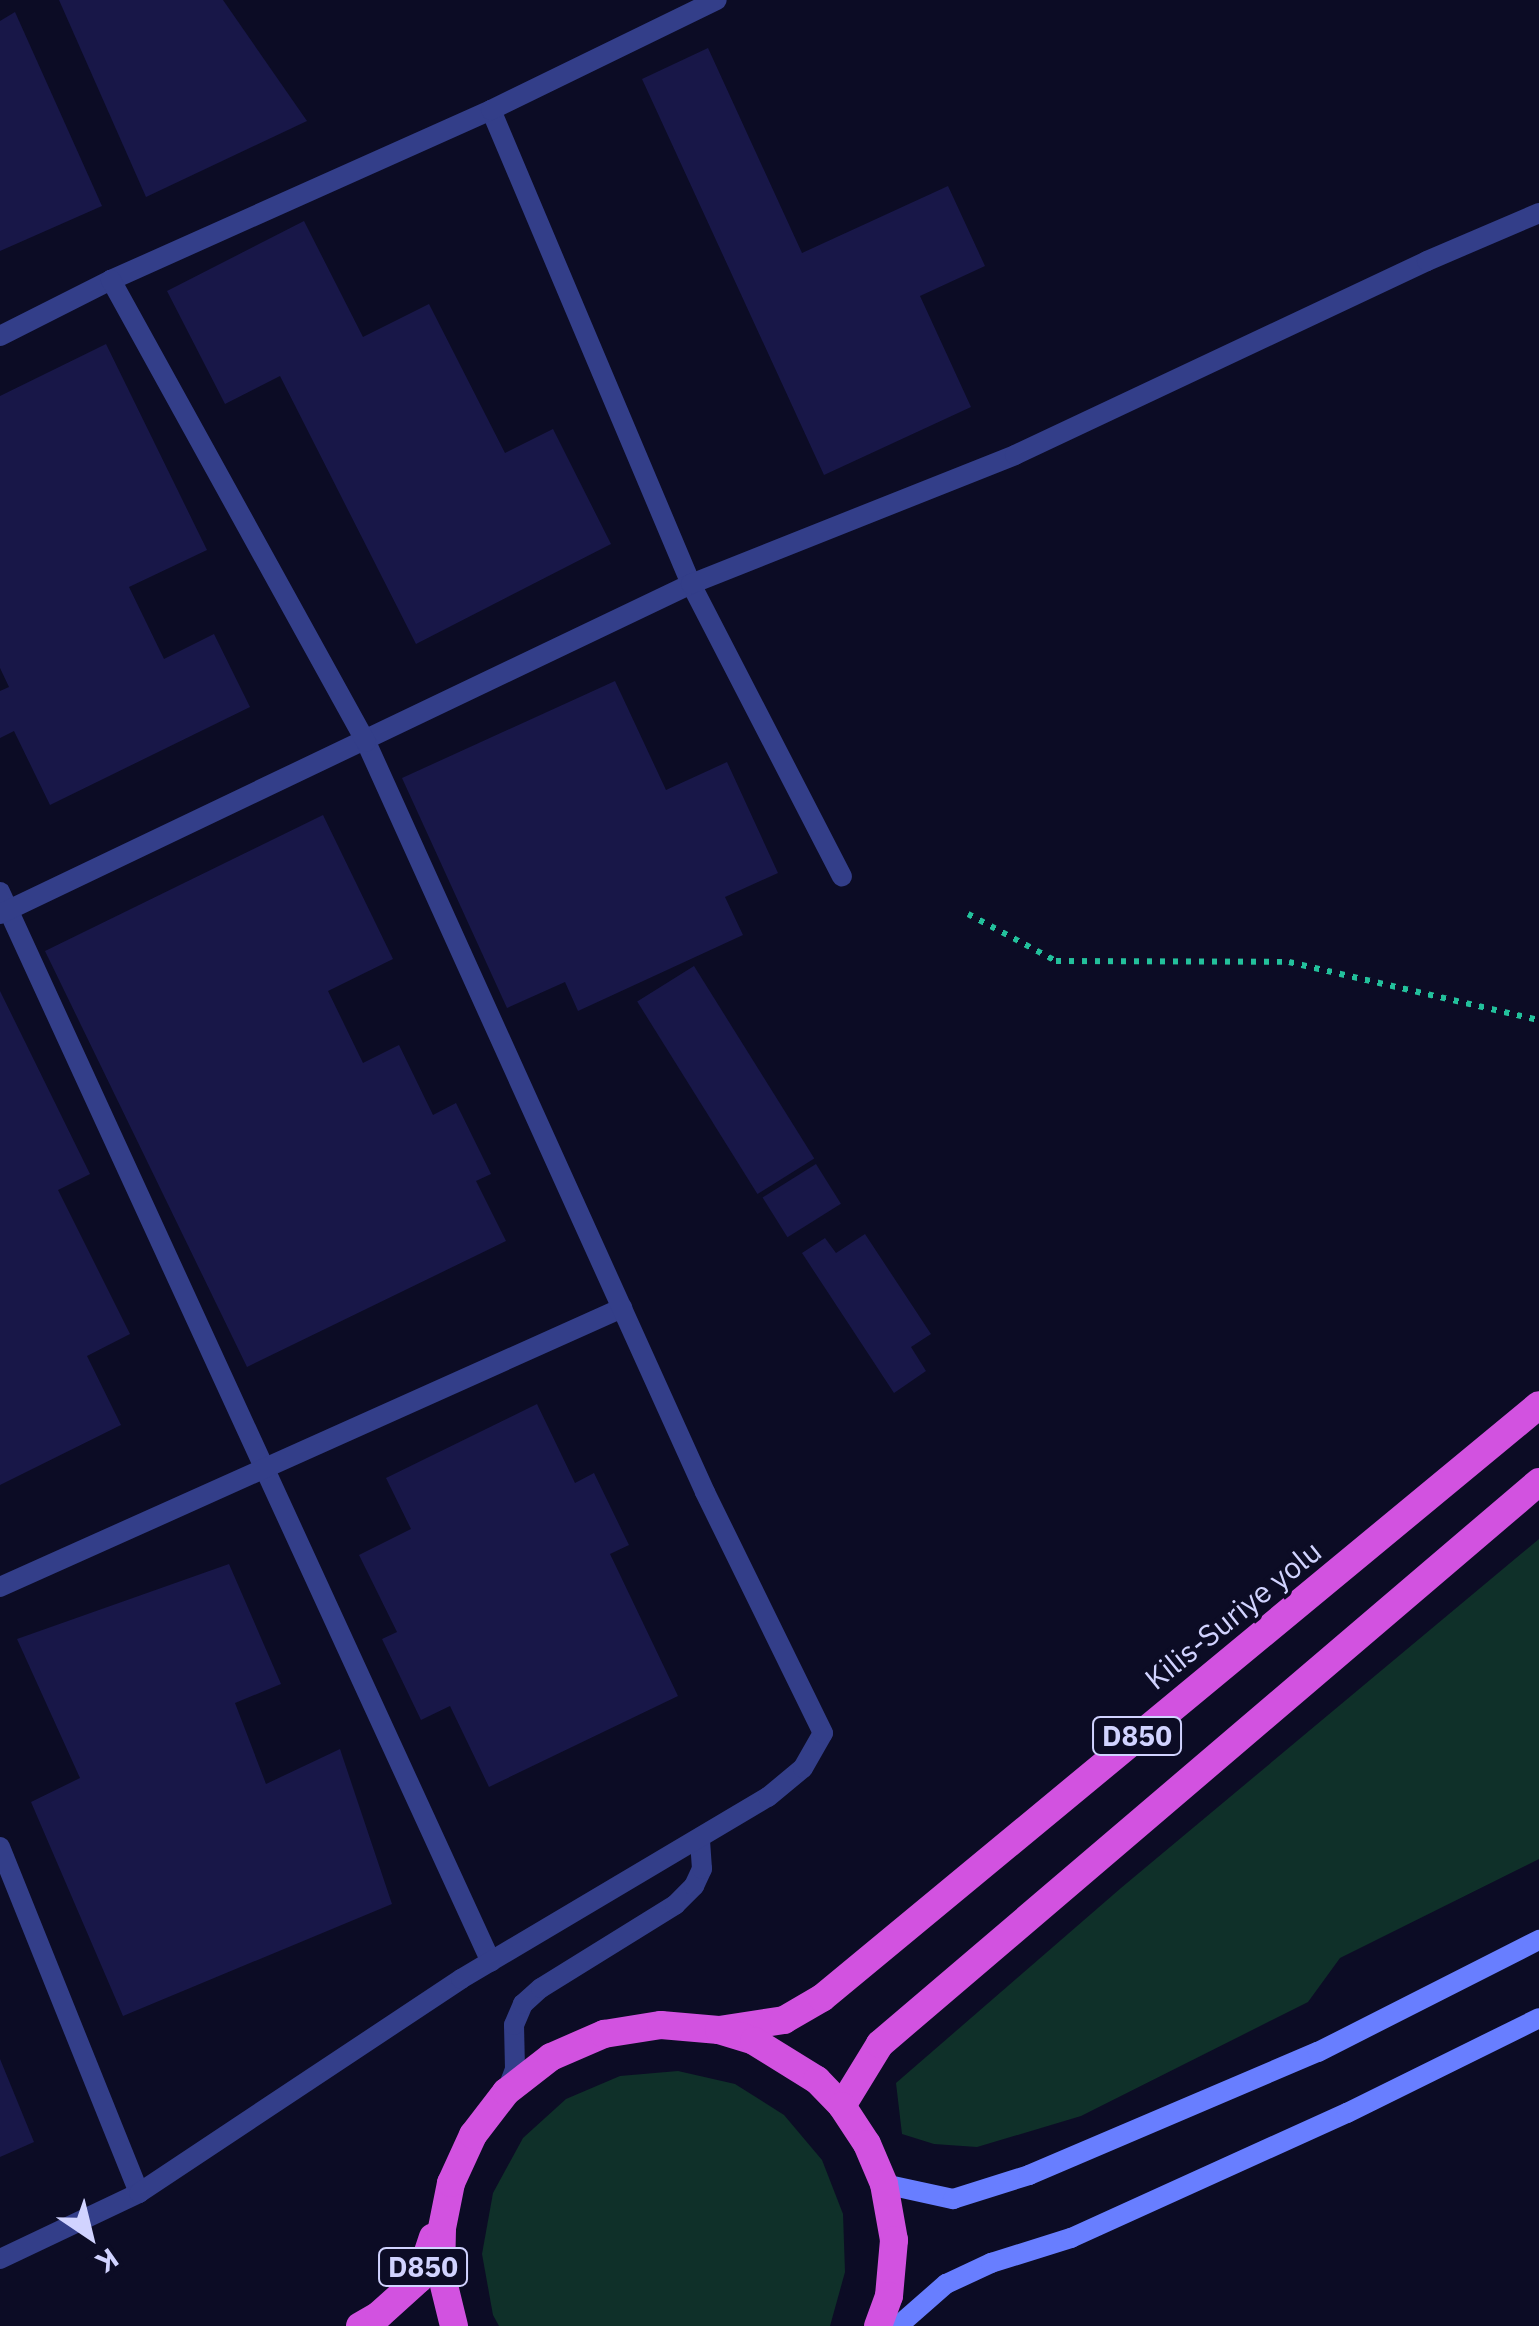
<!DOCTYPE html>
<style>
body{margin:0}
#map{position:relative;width:1539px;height:2326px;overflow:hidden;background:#0c0c25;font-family:"IBM Plex Sans",sans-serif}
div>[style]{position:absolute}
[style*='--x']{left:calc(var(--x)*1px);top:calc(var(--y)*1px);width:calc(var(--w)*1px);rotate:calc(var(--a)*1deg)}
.green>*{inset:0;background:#0f3029}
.building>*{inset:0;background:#181748;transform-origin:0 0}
.path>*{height:6px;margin-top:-3px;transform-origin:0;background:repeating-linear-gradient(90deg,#23c19c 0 5px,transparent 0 13px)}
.service>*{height:20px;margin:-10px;padding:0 10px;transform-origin:10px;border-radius:10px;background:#333e89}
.minor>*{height:20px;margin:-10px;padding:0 10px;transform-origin:10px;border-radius:10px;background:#333e89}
.secondary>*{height:20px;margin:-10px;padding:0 10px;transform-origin:10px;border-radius:10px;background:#687eff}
.trunk>*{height:28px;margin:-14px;padding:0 14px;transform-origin:14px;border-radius:14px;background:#d252e0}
span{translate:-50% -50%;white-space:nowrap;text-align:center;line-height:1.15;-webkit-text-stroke:8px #0c0c25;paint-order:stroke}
.shield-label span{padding:2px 8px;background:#0c0c25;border:2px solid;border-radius:8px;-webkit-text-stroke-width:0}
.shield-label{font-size:28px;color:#d1d3ff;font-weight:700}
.street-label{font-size:30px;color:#d1d3ff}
.north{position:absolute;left:40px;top:2186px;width:100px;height:100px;-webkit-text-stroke:8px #0c0c25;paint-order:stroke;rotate:145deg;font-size:28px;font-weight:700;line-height:40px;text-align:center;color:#d1d3ff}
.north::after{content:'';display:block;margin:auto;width:35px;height:45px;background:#d1d3ff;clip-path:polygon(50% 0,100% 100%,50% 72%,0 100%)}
</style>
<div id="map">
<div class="green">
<div style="clip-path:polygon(1539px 1539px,1539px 1859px,1340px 1958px,1308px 2002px,1081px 2116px,977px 2147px,934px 2144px,902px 2134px,896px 2083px,1121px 1888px)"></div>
<div style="clip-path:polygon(678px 2071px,735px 2084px,784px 2115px,822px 2160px,843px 2214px,845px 2272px,830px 2326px,499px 2326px,493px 2315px,482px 2254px,493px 2193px,523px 2138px,566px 2099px,620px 2076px)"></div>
</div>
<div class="building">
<div style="clip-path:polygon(59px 0,223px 0,307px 121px,146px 197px)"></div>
<div style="clip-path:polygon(15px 12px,102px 206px,0 251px,0 21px)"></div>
<div style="clip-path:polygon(708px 48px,802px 253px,948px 186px,985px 266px,920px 296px,971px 407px,824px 475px,642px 79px)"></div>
<div style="clip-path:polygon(304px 221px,363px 337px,429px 304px,505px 453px,553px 429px,611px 544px,416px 644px,280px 376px,225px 404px,167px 291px)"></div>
<div style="clip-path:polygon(106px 344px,207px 550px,129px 587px,164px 659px,214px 634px,250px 707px,50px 805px,14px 731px,0 738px,0 691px,9px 687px,0 668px,0 396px)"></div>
<div style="clip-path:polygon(615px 681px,666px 790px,727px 762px,778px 873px,725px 897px,743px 935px,578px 1011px,565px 982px,507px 1008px,402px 778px)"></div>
<div style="clip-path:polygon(323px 815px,393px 959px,328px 991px,363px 1063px,399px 1045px,433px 1115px,456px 1103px,491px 1174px,476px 1181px,506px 1241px,247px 1367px,45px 951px)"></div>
<div style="left:694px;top:966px;width:227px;height:67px;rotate:58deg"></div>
<div style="clip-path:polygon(0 991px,90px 1174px,58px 1190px,130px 1334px,87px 1356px,121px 1425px,0 1485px)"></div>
<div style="left:816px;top:1164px;width:47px;height:63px;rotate:58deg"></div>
<div style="clip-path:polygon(865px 1234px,931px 1334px,911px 1347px,926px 1371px,894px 1393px,802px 1253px,825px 1238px,836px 1253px)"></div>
<div style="clip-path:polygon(537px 1404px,575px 1483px,594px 1473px,629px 1545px,610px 1554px,678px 1696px,489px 1787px,450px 1706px,421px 1720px,382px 1639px,397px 1632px,359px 1555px,411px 1529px,386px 1478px)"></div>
<div style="clip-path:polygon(229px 1564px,281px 1684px,235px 1703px,266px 1784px,340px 1749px,392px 1904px,123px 2016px,31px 1802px,80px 1778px,17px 1639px)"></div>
<div style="clip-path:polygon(0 2059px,34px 2142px,0 2157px)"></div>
</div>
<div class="path">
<div style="--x:968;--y:914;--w:100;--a:28.1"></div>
<div style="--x:1056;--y:961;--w:233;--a:0.2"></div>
<div style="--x:1289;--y:962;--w:257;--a:13.1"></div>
</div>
<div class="service">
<div style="--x:491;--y:110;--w:514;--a:67.12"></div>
<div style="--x:691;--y:584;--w:329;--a:62.7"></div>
<div style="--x:0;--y:336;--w:124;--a:-26.8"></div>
<div style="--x:111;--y:280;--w:416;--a:-24.1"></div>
<div style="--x:491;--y:110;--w:251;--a:-26"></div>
<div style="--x:0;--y:892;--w:1177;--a:65.35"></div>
<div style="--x:0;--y:914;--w:766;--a:-25.53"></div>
<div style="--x:0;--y:1587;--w:682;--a:-24.16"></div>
<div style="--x:0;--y:1847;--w:373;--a:68.1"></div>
<div style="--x:507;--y:2090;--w:22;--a:-69"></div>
<div style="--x:515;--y:2069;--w:44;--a:-91.3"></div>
<div style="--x:514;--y:2025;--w:23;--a:-67"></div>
<div style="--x:523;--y:2004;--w:24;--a:-42"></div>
<div style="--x:541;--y:1988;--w:158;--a:-31.8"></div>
<div style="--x:675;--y:1905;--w:27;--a:-45"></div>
<div style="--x:694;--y:1886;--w:19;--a:-65"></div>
<div style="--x:702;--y:1869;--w:31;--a:-94"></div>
<div style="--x:0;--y:2259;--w:154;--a:-25.4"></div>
<div style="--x:139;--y:2193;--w:387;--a:-33.6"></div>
<div style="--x:461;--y:1979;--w:357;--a:-30.7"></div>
<div style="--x:768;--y:1797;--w:45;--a:-39.6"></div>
<div style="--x:803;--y:1768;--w:40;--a:-60.3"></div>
<div style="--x:823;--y:1733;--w:268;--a:-116.1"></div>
<div style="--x:705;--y:1492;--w:823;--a:-114.32"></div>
<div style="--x:366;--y:742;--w:528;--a:-118.9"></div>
</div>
<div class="minor">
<div style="--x:691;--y:584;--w:349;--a:-21.7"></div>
<div style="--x:1015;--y:455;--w:455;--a:-25.2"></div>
<div style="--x:1427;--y:261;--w:122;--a:-23.2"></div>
</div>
<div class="secondary">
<div style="--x:884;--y:2184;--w:71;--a:12.3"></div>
<div style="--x:953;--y:2199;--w:80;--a:-17.5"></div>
<div style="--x:1029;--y:2175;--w:314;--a:-23.1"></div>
<div style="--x:1318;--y:2052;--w:248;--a:-26.9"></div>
<div style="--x:898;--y:2326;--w:64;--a:-41.2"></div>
<div style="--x:946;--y:2284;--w:50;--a:-25"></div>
<div style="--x:991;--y:2263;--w:84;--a:-17.4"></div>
<div style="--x:1071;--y:2238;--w:303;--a:-24.4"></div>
<div style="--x:1347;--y:2113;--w:214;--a:-26.3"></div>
</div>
<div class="trunk">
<div style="--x:719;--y:2030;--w:66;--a:-8.7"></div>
<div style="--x:784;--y:2020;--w:44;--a:-30.1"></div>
<div style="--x:822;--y:1998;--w:930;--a:-39.59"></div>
<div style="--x:842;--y:2106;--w:73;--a:-58.5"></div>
<div style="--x:880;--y:2044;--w:866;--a:-40.46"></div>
<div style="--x:360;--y:2326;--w:22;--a:-30"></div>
<div style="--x:379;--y:2315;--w:54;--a:-42"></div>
<div style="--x:419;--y:2279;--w:44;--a:-71.6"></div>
<div style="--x:454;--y:2326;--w:55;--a:-103.8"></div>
<div style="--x:441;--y:2273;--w:45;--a:-88.7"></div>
<div style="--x:442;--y:2228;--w:46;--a:-78.7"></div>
<div style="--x:451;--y:2183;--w:53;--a:-65.4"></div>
<div style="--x:473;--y:2135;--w:54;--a:-52.5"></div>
<div style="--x:506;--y:2092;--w:57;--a:-37.9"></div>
<div style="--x:551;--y:2057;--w:58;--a:-23.5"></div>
<div style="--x:604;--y:2034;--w:58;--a:-9"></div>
<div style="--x:661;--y:2025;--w:58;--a:4.9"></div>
<div style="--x:719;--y:2030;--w:37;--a:17"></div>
<div style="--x:754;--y:2041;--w:74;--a:31.8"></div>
<div style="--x:817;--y:2080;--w:36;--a:46"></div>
<div style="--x:842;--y:2106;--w:45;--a:56.7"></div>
<div style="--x:867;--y:2144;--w:43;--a:67"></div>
<div style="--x:884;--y:2184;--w:57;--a:79.9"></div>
<div style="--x:894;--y:2240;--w:56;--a:95.1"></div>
<div style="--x:889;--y:2296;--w:32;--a:110"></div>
</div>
<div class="shield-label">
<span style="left:1137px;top:1736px">D850</span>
<span style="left:423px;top:2267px">D850</span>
</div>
<div class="street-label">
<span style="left:1233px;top:1615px;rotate:-39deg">Kilis-Suriye yolu</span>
</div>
<div class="north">K</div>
</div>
